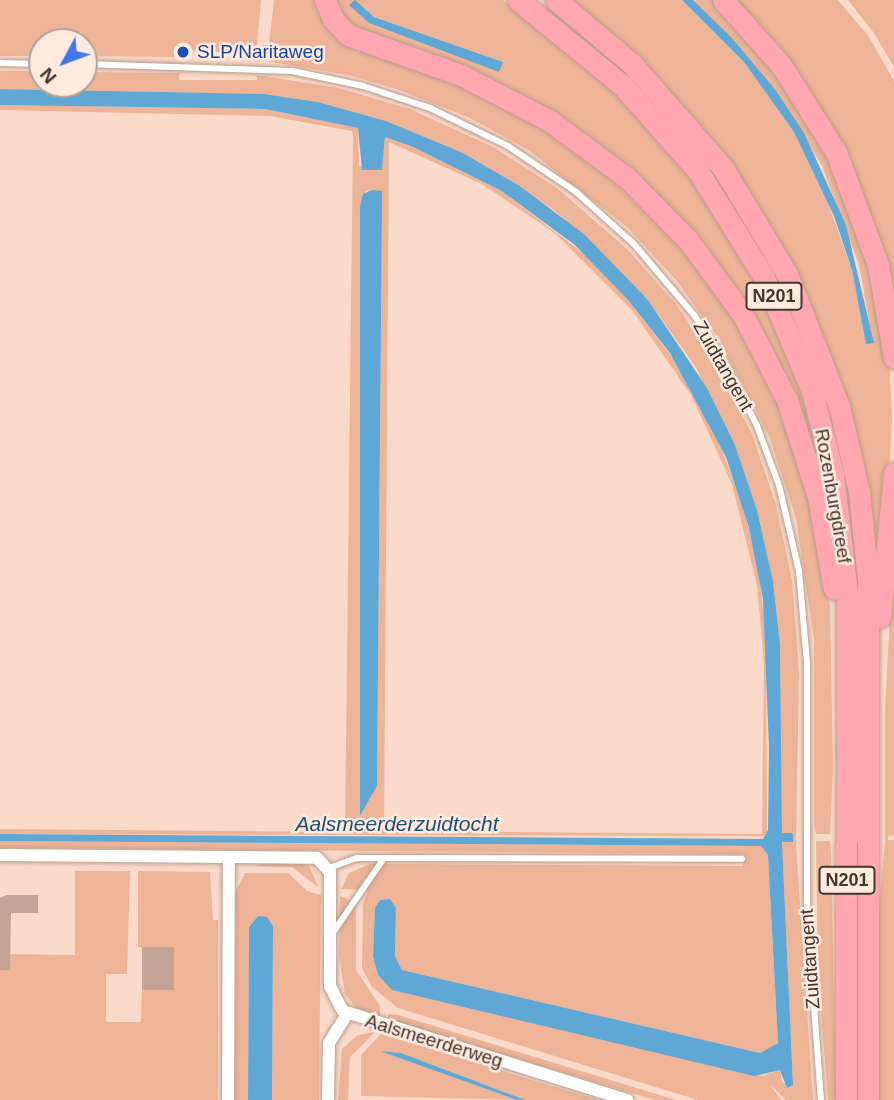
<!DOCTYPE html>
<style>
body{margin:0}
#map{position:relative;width:894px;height:1100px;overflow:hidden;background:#fbdac9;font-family:Arial,sans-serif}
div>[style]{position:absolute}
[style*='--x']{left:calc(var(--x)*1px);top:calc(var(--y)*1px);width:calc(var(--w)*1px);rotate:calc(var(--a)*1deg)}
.green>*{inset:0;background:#eeb497}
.water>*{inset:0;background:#5fa7d4}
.building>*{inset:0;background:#c4a494;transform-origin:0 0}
.roads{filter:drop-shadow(0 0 2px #bb9c8c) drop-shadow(0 0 2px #bb9c8c)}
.service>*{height:6px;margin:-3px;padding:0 3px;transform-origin:3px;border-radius:3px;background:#fff}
.minor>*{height:12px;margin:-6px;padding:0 6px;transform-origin:6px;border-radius:6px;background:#fff}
.trunk>*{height:21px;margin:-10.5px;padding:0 10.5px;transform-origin:10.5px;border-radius:10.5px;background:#ffa6b0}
.dots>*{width:19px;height:19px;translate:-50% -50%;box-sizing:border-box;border:4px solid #ffeae0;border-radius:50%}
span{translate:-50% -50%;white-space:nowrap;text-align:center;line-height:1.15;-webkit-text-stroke:5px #ffeae0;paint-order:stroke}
.shield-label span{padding:2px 5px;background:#ffeae0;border:2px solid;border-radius:5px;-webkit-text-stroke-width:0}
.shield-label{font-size:18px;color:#433630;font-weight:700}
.transit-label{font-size:19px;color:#164399}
.left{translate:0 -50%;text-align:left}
.street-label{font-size:19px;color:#433630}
.water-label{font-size:21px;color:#1c5271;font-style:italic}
.north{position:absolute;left:28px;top:28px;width:70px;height:70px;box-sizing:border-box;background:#ffeae0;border:2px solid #b4a29a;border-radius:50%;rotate:229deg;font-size:19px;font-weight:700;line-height:28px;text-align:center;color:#433630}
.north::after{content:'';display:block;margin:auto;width:24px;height:32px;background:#4179e9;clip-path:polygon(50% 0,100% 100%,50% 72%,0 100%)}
</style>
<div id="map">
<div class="green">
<div style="clip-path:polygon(0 0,261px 0,256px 55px,179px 49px,179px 57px,84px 56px,84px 42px,42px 42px,42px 56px,0 56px)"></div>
<div style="clip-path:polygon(274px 0,321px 0,325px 18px,431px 67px,593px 156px,712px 277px,800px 447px,830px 606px,833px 770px,830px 834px,816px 834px,814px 823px,814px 639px,796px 518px,769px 436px,719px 339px,676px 280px,627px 227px,527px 149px,468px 117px,399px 90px,349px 75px,260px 60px,261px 45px,269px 45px)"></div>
<div style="clip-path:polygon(evenodd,332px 0,503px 0,607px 81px,680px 161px,751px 268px,804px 393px,829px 498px,786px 387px,629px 174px,355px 31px,332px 0,355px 1px,374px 17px,503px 62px,499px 71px,377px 26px,355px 1px)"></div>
<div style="clip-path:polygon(568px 0,682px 0,744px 62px,794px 132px,821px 184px,852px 270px,866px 343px,873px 343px,859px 265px,822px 166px,774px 88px,693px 0,716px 0,755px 40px,843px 178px,888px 338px,892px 418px,885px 550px,874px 550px,837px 372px,788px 259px)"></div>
<div style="clip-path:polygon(729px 0,838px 0,869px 37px,894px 81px,894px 321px,866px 210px)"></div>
<div style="clip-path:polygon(848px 0,894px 0,894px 67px,874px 33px)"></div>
<div style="clip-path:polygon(0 71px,42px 71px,42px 84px,84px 84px,84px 72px,179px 73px,179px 80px,257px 80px,257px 75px,339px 88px,410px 109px,495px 148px,557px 188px,627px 249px,676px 304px,715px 362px,752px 434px,776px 505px,792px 580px,799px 670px,796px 843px,813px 1100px,786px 1100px,770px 1084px,781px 1100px,698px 1100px,398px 1008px,372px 987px,362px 968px,363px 904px,368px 890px,341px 889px,349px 873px,370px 864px,743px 866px,744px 854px,0 848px,0 841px,762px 846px,768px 855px,778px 1043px,760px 1053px,402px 970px,395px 956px,396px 908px,380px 900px,375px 911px,373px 957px,378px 975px,393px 990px,763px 1076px,780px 1069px,782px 1082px,793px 1085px,782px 842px,793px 842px,793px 834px,782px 833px,780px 644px,773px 581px,757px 510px,735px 445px,695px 366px,648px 300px,559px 214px,520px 186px,461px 152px,386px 121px,318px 102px,264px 94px,0 89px)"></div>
<div style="clip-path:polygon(evenodd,0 105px,265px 109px,358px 128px,359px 166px,382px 170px,385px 137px,411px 146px,500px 190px,587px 256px,628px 300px,676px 362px,716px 434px,742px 503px,758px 565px,766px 634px,767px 836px,0 834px,0 829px,345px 832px,353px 136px,352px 131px,270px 116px,0 110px,0 105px,389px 142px,482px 184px,555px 233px,632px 310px,691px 395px,732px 484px,757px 585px,764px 663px,762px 834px,384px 831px,389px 142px,0 105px,372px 190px,382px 205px,377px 786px,360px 816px,360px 206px,366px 191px,372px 190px)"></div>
<div style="clip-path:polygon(894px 539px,894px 835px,888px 836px,888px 840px,894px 840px,894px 1100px,875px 1100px,876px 943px,885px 842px,885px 711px)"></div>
<div style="clip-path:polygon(816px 841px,830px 841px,831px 852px,836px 1100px,828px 1100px,818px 974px)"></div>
<div style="clip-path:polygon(265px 863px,308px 864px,319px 888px,292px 867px,255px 866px)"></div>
<div style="clip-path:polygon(75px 871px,130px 871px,127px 974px,106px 974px,106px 1022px,141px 1022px,142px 990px,174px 990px,174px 948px,138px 947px,138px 871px,210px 872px,213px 920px,218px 920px,218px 1100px,0 1100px,0 954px,75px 955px)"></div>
<div style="clip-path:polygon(245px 873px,288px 873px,307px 891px,321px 895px,319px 1100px,272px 1100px,273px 926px,258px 916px,249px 927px,248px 1100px,235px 1100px,236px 891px)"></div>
<div style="clip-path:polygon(340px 896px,356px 903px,356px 970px,380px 1006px,380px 1017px,356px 1008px,345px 994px,339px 956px)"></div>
<div style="clip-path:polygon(389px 1014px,398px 1015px,676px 1100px,655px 1100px,387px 1019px)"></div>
<div style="clip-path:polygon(375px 1032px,350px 1057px,348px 1100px,338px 1100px,342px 1049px,358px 1035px)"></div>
<div style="clip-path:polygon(381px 1034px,598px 1100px,525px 1100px,401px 1053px,381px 1051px,517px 1100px,361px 1096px,361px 1055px)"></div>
</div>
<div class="water">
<div style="clip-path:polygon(355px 0,374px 17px,503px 62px,499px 72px,369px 23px,349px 5px)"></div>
<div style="clip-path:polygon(682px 0,693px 0,731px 37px,774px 88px,804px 133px,846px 225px,874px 343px,866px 344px,852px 270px,834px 216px,794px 132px,744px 62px)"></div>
<div style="clip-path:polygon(0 89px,264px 94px,318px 102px,386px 121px,461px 152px,520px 186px,585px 235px,648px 300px,707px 388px,735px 445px,757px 510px,773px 581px,780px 644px,782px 833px,793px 833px,793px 842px,782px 842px,793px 1085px,787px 1088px,780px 1070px,754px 1076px,392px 990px,378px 975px,373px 957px,375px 908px,380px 900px,390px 899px,396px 908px,395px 956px,402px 970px,760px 1053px,778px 1043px,768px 855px,761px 846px,0 841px,0 834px,763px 839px,768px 830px,769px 748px,763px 599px,749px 528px,726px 457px,670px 353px,628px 300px,575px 245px,500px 190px,411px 146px,385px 137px,382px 170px,362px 170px,358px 128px,265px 109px,0 105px)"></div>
<div style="clip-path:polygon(372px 190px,382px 191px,382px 205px,377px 786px,360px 816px,360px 206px,363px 194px)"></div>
<div style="clip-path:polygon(258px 916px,267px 917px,273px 926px,272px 1100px,248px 1100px,249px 927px)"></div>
<div style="clip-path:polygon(380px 1051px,401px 1053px,525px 1100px,517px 1100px)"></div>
</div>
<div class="building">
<div style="clip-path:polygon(6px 895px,38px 895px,38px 913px,11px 913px,10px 970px,0 970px,0 898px)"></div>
<div style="left:142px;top:947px;width:32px;height:43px"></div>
</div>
<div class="roads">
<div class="service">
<div style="--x:0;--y:63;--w:42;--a:1.4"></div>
<div style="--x:84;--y:64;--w:208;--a:1.9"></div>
<div style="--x:292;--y:71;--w:73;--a:11.9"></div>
<div style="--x:363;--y:86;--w:71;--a:18.2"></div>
<div style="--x:430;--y:108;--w:87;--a:26"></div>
<div style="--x:508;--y:146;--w:81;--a:33.9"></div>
<div style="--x:575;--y:191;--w:79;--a:41.9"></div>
<div style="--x:634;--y:244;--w:93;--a:49.8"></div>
<div style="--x:694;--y:315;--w:56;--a:56.6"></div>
<div style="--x:725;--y:362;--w:72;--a:63.4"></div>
<div style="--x:757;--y:426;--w:63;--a:69.6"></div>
<div style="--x:779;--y:485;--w:88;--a:76.9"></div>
<div style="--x:799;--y:571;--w:92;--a:85"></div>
<div style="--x:807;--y:663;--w:247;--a:90"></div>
<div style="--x:807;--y:910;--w:191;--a:85.8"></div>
<div style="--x:329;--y:868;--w:30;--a:-20"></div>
<div style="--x:357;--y:858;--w:385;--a:0.1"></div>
<div style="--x:332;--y:934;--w:92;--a:-55.6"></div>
</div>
<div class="minor">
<div style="--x:0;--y:855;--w:317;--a:0.5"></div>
<div style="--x:317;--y:858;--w:19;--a:47"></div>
<div style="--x:330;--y:872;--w:114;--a:90"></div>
<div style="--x:330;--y:986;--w:28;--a:63"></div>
<div style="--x:343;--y:1011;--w:298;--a:17.4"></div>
<div style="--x:228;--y:1100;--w:243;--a:-89.8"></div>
<div style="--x:328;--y:1100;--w:57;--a:-89"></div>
<div style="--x:329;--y:1043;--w:34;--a:-58"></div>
</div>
<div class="trunk">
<div style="--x:325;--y:0;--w:21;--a:67"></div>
<div style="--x:333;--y:19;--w:22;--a:47"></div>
<div style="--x:348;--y:35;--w:120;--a:19.5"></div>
<div style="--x:461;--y:75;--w:100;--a:27.3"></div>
<div style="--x:550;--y:121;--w:96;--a:36.5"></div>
<div style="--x:627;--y:178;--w:87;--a:45.5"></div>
<div style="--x:688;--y:240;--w:93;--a:53.7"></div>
<div style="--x:743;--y:315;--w:96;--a:62.6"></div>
<div style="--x:787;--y:400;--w:102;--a:72.3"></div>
<div style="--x:818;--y:497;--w:93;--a:80.1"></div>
<div style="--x:518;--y:0;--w:136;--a:39.3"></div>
<div style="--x:623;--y:86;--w:113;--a:48.6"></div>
<div style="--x:698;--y:171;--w:125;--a:58.1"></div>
<div style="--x:764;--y:277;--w:124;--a:67.2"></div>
<div style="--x:812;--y:391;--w:86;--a:75.8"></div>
<div style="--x:833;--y:474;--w:119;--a:83.2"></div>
<div style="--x:847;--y:592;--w:508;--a:90.11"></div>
<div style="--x:556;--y:0;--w:99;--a:40.1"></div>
<div style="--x:632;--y:64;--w:138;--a:48.8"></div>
<div style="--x:723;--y:168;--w:124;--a:58.9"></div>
<div style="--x:787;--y:274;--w:142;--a:68.5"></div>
<div style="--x:839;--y:406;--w:88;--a:76.9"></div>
<div style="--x:859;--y:492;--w:89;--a:84.2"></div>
<div style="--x:868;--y:581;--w:519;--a:90"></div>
<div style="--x:723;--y:0;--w:87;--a:48.3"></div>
<div style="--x:781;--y:65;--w:103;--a:57.7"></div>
<div style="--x:836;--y:152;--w:121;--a:69.6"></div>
<div style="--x:878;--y:265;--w:94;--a:80.2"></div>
<div style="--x:880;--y:617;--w:145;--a:-84.4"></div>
</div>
</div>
<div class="dots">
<div style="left:183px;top:52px;background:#1a4fb4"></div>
</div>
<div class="shield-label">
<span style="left:774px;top:296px">N201</span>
<span style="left:847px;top:880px">N201</span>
</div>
<div class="transit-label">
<span class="left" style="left:197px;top:52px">SLP/Naritaweg</span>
</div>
<div class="street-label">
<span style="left:723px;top:366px;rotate:60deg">Zuidtangent</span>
<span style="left:833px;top:496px;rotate:80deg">Rozenburgdreef</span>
<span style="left:810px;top:959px;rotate:-94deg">Zuidtangent</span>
<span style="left:434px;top:1041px;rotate:17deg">Aalsmeerderweg</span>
</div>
<div class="water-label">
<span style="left:397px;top:824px">Aalsmeerderzuidtocht</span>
</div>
<div class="north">N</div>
</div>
